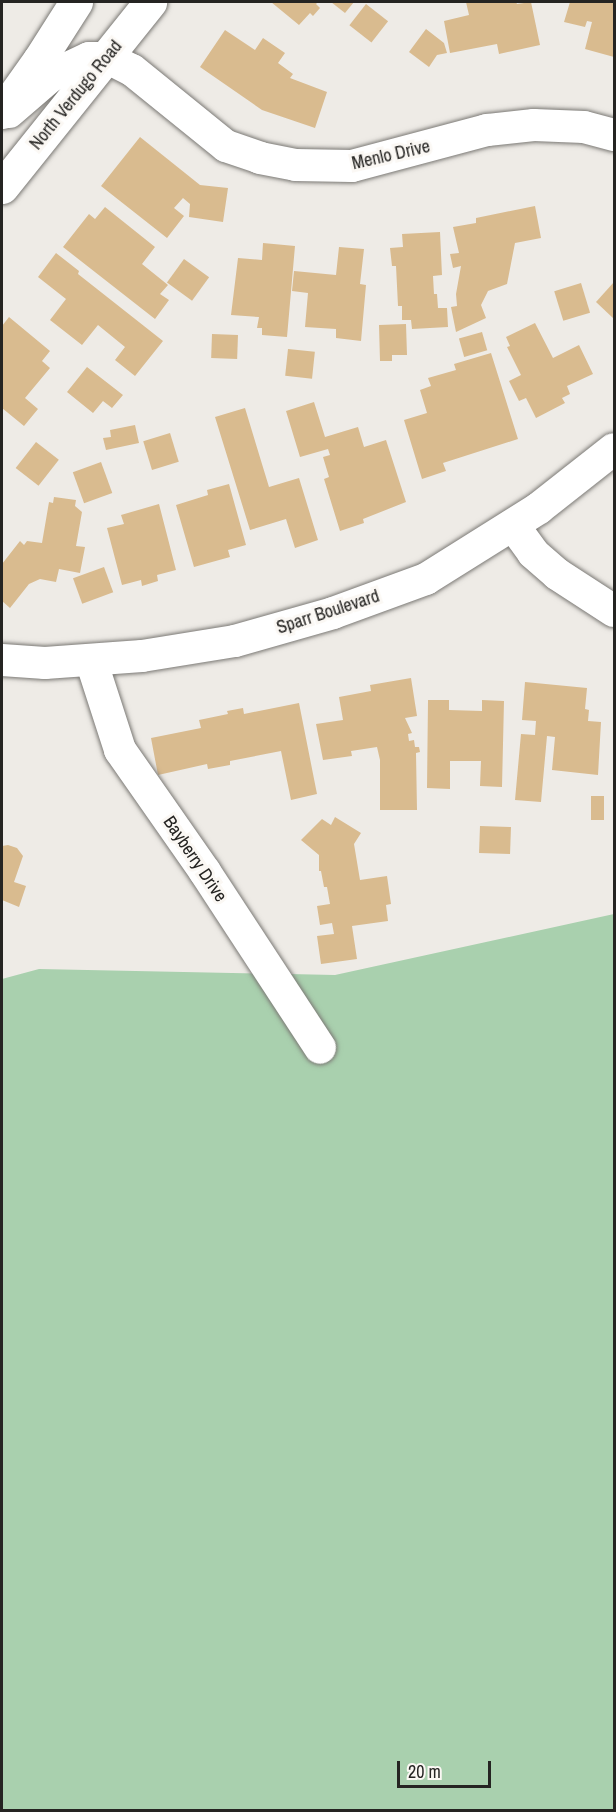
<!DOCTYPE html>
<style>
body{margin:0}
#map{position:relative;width:616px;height:1812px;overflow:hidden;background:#eeebe6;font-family:"Archivo Narrow",sans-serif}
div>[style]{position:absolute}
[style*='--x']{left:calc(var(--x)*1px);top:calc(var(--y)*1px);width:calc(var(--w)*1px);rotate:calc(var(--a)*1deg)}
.green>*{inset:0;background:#a9d0ae}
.building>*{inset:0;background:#d9bb8f;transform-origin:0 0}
.roads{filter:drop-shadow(0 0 2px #7b7975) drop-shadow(0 0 2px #7b7975)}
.minor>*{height:32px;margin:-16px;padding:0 16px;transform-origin:16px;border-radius:16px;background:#fff}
.major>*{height:33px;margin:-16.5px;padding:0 16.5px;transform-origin:16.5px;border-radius:16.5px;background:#fff}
span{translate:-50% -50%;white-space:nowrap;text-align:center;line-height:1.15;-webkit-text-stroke:6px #fbf8f4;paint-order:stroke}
.street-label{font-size:18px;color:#252422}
.frame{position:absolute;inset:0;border:3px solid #252422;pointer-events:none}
.scale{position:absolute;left:397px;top:1761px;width:94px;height:27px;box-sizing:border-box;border:3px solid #252422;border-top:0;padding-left:8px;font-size:18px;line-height:21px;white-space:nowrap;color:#252422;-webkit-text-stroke:4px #fbf8f4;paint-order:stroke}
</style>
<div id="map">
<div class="green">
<div style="clip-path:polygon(614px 914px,614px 1810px,2px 1810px,2px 979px,39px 969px,335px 975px)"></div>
</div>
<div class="building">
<div style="clip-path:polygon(271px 2px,318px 2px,316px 4px,320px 8px,313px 16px,310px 13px,299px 25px)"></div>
<div style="clip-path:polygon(331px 2px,354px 2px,345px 13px)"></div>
<div style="clip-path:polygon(466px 2px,516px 2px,517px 4px,531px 2px,540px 45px,499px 54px,497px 44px,450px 53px,444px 21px,469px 15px)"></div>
<div style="clip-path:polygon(570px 2px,614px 2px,614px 57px,585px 49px,592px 22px,587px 21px,585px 27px,564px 22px)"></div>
<div style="left:366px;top:4px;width:28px;height:27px;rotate:38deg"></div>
<div style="clip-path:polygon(426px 29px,444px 43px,447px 53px,437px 55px,429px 67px,409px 52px)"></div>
<div style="clip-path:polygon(225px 30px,255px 50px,263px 38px,285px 53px,278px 63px,293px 74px,290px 78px,327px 92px,315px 128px,262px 110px,200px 67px)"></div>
<div style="clip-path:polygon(140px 137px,200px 185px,228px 188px,223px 222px,189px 217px,190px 204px,183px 198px,174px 208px,184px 216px,167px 238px,101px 186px)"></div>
<div style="clip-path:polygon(535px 206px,541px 238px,515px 243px,507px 284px,488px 291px,481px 305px,486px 318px,456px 332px,451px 307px,457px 306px,456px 294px,461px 266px,453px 268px,450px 254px,459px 253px,453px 227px,476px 223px,476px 218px)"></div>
<div style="clip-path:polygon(105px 207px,155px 247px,142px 264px,168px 285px,160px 294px,169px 300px,155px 319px,63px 247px,89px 214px,95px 219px)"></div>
<div style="clip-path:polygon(440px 232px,442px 275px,433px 276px,434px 294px,437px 294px,438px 308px,447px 308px,448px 327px,412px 329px,411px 320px,402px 320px,402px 306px,398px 306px,396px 266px,392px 266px,390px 248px,403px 247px,402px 234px)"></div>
<div style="clip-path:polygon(263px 243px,295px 246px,287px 337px,262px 335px,262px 328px,257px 328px,259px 317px,231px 315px,238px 258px,262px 260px)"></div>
<div style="clip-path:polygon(339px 247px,364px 249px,360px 284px,366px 285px,361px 341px,336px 338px,336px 329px,305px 327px,308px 293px,292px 291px,294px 271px,336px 275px)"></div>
<div style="clip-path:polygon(56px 253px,79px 271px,78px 274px,163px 341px,135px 376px,115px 360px,125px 347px,98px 325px,82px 345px,50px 320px,66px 299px,38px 277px)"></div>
<div style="left:184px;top:259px;width:31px;height:29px;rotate:36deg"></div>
<div style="clip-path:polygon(614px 282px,614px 319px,596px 302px)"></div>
<div style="left:581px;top:283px;width:31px;height:28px;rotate:73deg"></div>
<div style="clip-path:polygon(9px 317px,50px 351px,42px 361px,50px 368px,25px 398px,38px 409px,24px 426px,2px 408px,2px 326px)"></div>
<div style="clip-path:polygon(535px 323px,553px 358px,579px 345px,593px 374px,567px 386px,570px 394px,562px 398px,565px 403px,536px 418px,526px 398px,519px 401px,509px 381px,521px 375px,507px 347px,510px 346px,506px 337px)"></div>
<div style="clip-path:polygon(406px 324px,407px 355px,392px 355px,392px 361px,380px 361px,379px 325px)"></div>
<div style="left:482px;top:332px;width:19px;height:24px;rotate:74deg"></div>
<div style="left:212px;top:334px;width:26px;height:24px;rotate:2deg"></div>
<div style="left:288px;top:349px;width:27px;height:27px;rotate:6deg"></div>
<div style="clip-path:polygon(491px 353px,518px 439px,443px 463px,446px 471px,422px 479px,404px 420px,427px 413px,420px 390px,431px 386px,428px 378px,456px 370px,454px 364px)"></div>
<div style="clip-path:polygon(87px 367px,123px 395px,112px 408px,103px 401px,93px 413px,67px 392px)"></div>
<div style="clip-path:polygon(314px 402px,325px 437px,358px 427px,364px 447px,386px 440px,406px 502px,363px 519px,364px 523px,340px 531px,324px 479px,329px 477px,323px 457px,330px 455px,328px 449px,300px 457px,286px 411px)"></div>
<div style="clip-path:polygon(245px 408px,269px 487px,299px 478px,318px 540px,295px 548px,286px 519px,250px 530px,215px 417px)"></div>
<div style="clip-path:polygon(135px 425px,139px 443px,106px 450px,103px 438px,111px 437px,110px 430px)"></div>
<div style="left:170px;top:433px;width:30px;height:28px;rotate:73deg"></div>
<div style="left:36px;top:442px;width:29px;height:33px;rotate:38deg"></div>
<div style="left:101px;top:462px;width:33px;height:30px;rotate:70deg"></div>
<div style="clip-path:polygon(229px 484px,246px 545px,228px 550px,230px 557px,194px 567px,176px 505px,208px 495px,207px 490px)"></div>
<div style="clip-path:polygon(54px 497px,76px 500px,75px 506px,82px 512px,76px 546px,85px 547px,80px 573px,59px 569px,56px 582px,40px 579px,29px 584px,10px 608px,2px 601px,2px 564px,20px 541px,24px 545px,27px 541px,42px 543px,49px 502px,53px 503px)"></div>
<div style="clip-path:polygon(159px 504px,176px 570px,157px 575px,158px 581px,142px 586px,141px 580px,122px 585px,107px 528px,124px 524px,121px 515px)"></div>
<div style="left:104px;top:567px;width:27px;height:33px;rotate:70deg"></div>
<div style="clip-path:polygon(411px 678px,417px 716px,405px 718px,412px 733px,408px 734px,409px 741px,414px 740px,415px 747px,419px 747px,420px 752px,416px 753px,417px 810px,380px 810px,380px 760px,377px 747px,351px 751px,352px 756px,323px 760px,316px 724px,343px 720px,339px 697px,371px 691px,370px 685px)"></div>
<div style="clip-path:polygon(525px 682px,587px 688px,585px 709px,589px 710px,588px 721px,601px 722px,598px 775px,552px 770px,555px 737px,547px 736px,541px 802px,515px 800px,521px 734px,535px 735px,536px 721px,522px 720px)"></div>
<div style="clip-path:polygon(428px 700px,449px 700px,449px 710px,482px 711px,482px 700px,504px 701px,502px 787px,480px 786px,481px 761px,450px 761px,450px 789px,427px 788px)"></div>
<div style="clip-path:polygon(299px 703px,317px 794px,291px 800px,281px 751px,230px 761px,230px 765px,208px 769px,207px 764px,158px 775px,151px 738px,201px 728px,199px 720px,228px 714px,227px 711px,243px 708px,244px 714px)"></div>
<div style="left:591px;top:796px;width:13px;height:24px"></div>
<div style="clip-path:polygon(335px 817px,361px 833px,354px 844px,360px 880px,387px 876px,391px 904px,386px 905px,388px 921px,352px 926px,357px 959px,321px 964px,317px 936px,334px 934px,332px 923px,320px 925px,317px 906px,330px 904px,327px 887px,324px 887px,321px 871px,319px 871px,319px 855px,301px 840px,322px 819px,331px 825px)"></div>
<div style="left:480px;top:826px;width:31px;height:27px;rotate:2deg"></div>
<div style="clip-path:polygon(8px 845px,17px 848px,23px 856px,14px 882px,26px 886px,19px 907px,2px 900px,2px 846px)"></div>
</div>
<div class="roads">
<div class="minor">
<div style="--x:9;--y:112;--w:55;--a:-40.6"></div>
<div style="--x:51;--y:76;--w:42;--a:-25.3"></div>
<div style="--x:89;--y:58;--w:19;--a:0"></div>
<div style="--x:108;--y:58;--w:27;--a:27"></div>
<div style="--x:132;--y:70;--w:121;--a:39"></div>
<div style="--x:226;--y:146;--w:36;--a:19"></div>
<div style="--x:260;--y:158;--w:36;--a:11"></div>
<div style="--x:295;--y:165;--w:57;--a:1"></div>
<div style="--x:352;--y:166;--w:140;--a:-14.9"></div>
<div style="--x:487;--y:130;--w:47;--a:-6.1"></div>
<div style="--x:534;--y:125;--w:50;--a:2.3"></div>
<div style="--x:584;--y:127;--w:31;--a:15"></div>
<div style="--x:513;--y:525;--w:34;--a:54"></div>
<div style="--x:533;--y:553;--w:32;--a:41"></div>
<div style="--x:557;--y:574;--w:68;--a:33"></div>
<div style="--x:2;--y:660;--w:43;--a:4"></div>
<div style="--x:45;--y:663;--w:97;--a:-4.1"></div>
<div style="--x:142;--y:656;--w:94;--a:-9.2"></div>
<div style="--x:235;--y:641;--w:102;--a:-15.9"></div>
<div style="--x:333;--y:613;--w:99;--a:-20.1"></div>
<div style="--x:426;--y:579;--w:133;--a:-32.1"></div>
<div style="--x:539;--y:508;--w:95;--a:-38.2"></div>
<div style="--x:91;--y:660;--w:95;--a:72.1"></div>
<div style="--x:120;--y:750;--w:149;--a:55.1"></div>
<div style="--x:205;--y:872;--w:210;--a:56.8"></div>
</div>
<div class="major">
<div style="--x:2;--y:112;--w:64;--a:-54.6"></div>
<div style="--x:39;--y:60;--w:69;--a:-57.5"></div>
<div style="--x:2;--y:187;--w:237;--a:-51.3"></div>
</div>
</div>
<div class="street-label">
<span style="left:76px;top:95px;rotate:-51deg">North Verdugo Road</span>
<span style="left:391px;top:155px;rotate:-13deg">Menlo Drive</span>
<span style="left:328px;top:612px;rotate:-18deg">Sparr Boulevard</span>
<span style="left:195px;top:859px;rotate:56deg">Bayberry Drive</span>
</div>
<div class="frame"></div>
<div class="scale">20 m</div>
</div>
